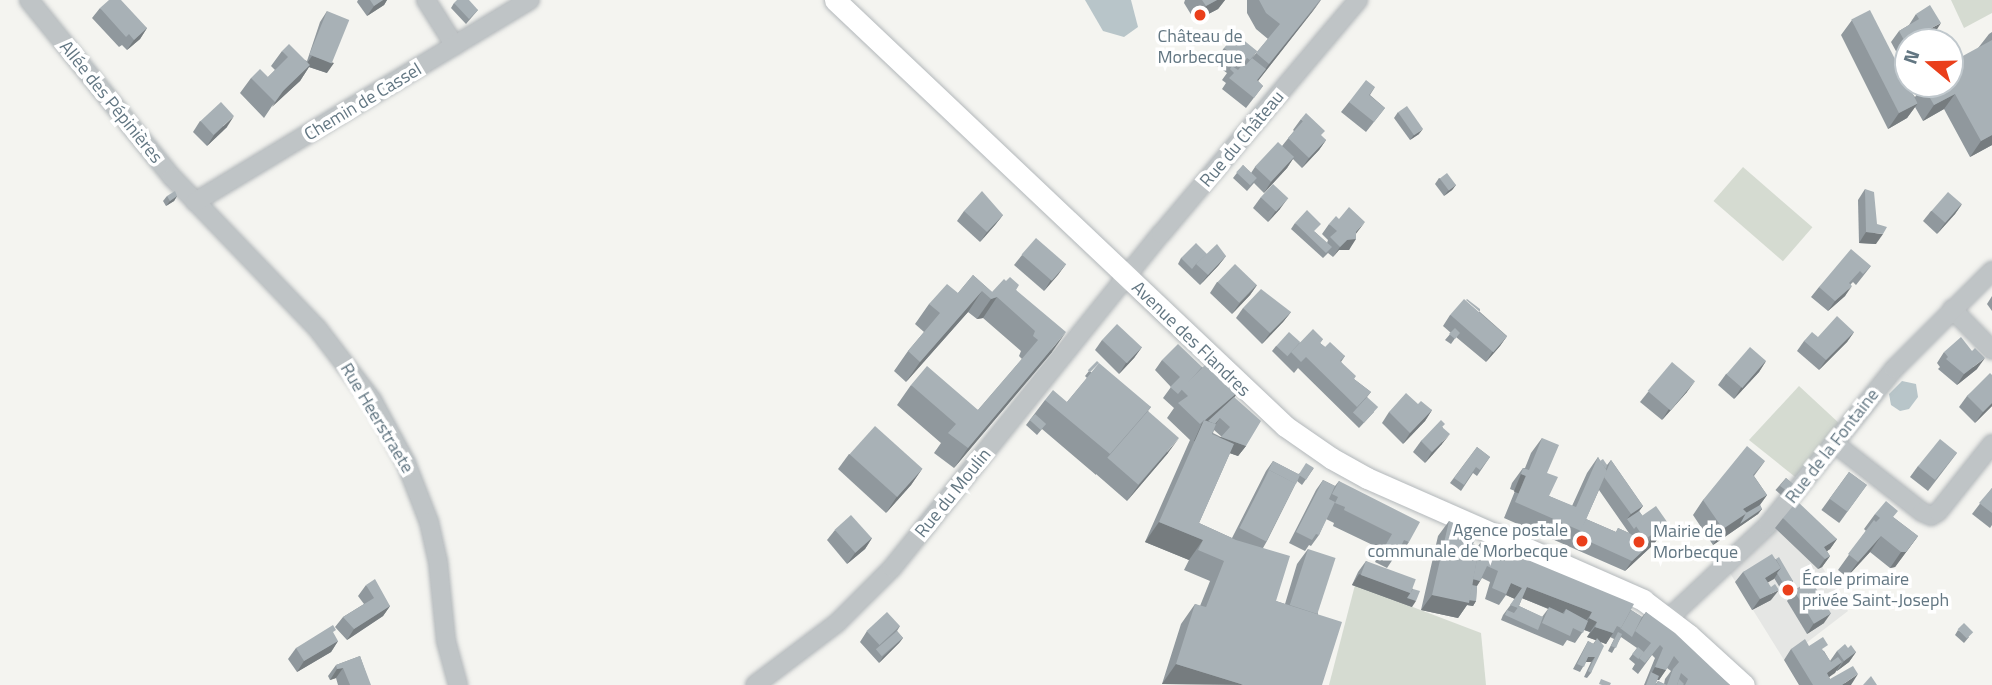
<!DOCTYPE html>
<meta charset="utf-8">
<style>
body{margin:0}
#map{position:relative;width:1992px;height:685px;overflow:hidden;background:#f4f4f0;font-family:"Titillium Web",sans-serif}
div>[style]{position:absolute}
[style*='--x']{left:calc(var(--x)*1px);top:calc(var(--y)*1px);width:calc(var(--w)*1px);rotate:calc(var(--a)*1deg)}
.built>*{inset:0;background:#e5e6e4}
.green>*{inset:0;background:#d5dbd1;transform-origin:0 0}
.water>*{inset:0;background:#b8c5c9}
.roads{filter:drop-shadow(0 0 2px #b2b7ba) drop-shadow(0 0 2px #b2b7ba)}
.minor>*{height:18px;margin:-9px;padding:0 9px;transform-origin:9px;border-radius:9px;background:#bfc4c6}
.major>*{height:21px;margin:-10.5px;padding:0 10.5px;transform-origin:10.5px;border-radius:10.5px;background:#fff}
.wall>*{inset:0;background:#90989d;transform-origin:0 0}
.shaded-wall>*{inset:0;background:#767c7f;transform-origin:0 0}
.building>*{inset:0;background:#a8b1b6;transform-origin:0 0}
.dots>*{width:19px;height:19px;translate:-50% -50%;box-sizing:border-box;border:4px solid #fff;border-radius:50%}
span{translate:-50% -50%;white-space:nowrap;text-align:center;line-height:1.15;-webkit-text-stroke:7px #fff;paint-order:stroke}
.poi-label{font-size:18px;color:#627682}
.right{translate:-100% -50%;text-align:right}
.left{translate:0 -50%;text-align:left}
.street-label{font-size:18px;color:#627682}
.north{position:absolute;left:1894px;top:28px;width:70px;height:70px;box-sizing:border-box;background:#fff;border:2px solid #c0c8cd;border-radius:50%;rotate:289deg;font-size:19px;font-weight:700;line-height:28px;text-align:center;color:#627682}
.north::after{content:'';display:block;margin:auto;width:24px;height:32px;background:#ea3f1b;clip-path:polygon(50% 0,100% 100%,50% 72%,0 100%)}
</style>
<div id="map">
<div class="built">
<div style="clip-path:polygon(1789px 512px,1830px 549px,1817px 558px,1848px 611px,1784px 660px,1730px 573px,1764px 542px)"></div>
</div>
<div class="green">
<div style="clip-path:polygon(1951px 0,1992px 0,1992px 13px,1964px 28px)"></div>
<div style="left:1743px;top:167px;width:92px;height:45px;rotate:41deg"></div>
<div style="clip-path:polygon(1799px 386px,1840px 424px,1799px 480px,1749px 440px)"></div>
<div style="clip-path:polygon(1355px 585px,1481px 633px,1486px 685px,1329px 685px)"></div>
</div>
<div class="water">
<div style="clip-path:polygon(1085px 0,1131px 0,1138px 27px,1124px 37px,1103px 31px)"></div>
<div style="clip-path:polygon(1902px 381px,1916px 384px,1918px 397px,1909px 409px,1900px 411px,1891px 405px,1889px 394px)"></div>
</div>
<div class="roads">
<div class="minor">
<div style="--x:29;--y:0;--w:228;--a:51.1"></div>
<div style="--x:172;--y:177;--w:209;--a:46.2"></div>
<div style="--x:317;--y:328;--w:91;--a:52.6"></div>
<div style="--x:372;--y:400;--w:72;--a:61.6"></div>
<div style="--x:406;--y:463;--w:63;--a:68.7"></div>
<div style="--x:429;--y:522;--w:41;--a:77.3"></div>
<div style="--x:438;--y:562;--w:79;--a:84.2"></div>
<div style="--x:446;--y:641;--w:46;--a:74.7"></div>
<div style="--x:426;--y:0;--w:54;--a:57.8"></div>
<div style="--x:195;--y:202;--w:391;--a:-31.1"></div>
<div style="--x:1952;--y:309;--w:57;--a:45.7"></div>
<div style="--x:1834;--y:443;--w:112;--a:38.1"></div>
<div style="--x:1922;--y:512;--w:10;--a:24"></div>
<div style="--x:1931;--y:516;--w:8;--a:-30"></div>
<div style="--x:1938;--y:512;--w:87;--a:-51.5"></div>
<div style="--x:1669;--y:618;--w:136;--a:-43.2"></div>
<div style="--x:1768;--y:525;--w:201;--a:-51.1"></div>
<div style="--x:1894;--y:369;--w:139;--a:-45"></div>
<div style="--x:755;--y:685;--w:103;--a:-37.1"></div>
<div style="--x:837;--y:623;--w:78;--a:-45"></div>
<div style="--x:892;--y:568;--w:429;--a:-51.2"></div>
<div style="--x:1161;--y:234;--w:306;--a:-49.9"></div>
</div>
<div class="major">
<div style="--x:835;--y:0;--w:620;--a:43.43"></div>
<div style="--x:1285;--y:426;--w:56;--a:34.8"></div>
<div style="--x:1331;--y:458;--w:41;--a:29.1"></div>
<div style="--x:1367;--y:478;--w:302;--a:23.8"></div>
<div style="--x:1643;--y:600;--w:58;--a:37.3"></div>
<div style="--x:1689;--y:635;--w:74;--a:42.3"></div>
</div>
</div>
<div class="wall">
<div style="clip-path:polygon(358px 0,387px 0,384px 5px,367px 16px,357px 2px)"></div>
<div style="clip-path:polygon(1185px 0,1225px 0,1218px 9px,1195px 21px,1184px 3px)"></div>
<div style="clip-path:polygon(1247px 0,1321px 0,1258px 81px,1263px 86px,1246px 108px,1222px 89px,1226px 83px,1222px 80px,1227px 73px,1213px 63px,1224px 48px,1257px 51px,1252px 58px,1268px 39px,1256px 29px,1247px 13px)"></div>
<div style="clip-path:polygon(454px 3px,478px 10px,466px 24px,451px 8px)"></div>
<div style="clip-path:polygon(100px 8px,147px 28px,140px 39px,127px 50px,122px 45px,119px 47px,92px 18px)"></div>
<div style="clip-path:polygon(327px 11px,327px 73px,309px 67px,300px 81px,272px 106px,264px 118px,240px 93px,251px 78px,268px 77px,275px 70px,271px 66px,282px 51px,307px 61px,320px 22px)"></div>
<div style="clip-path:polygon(1916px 14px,1934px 34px,1897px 53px,1891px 42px,1899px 31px,1909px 25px)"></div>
<div style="clip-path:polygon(1852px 20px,1915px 97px,1923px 86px,1950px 84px,1989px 34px,1992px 32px,1992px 145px,1970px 157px,1944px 109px,1923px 121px,1915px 107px,1907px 118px,1888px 129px,1841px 35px)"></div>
<div style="clip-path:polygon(1375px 87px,1370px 95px,1385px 108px,1366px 132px,1341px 112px,1349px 102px)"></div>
<div style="clip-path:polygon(1398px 112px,1419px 134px,1410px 140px,1394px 118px)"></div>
<div style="clip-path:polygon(1301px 119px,1326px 140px,1319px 150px,1302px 168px,1293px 159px,1287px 168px,1264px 193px,1254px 183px,1247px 191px,1233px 178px,1243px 165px,1251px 173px,1255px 167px,1282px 146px,1294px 131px,1293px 130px)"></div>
<div style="clip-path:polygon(200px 121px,227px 127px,207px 146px,193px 132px)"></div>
<div style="clip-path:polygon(1439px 178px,1456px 185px,1452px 190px,1444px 196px,1435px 184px)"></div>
<div style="clip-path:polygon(1865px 189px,1876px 244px,1859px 243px,1858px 200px)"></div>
<div style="clip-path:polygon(167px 196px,177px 196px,174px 201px,166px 206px,163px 201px)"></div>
<div style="clip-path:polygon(1261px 197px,1280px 209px,1268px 222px,1253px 208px)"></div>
<div style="clip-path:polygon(1962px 204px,1955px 214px,1937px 234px,1923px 221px,1931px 211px)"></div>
<div style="clip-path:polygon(964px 211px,1003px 215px,995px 225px,980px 242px,957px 221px)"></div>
<div style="clip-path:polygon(1295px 223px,1315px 232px,1327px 243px,1328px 240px,1322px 234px,1329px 224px,1356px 235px,1349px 250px,1339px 250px,1333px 257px,1328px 253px,1323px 258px,1291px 229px)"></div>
<div style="clip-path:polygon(1207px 254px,1226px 256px,1218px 266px,1200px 285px,1178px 264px,1181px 258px)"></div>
<div style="clip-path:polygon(1022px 255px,1066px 264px,1044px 291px,1014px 265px)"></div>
<div style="clip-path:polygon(1871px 266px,1856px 285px,1853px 282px,1851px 284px,1845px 296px,1828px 311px,1811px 297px,1819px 287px)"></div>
<div style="clip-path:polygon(973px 275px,992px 292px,1016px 290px,1052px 352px,954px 468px,934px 453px,941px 443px,897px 405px,911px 385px,978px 410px,1022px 359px,1019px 356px,1021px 351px,983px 318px,977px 319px,968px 312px,906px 382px,894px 371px,908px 351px,924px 332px,915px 324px,929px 304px,958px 293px)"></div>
<div style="clip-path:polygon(1217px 282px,1257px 285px,1250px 295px,1232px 314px,1210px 293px)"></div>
<div style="clip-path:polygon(1992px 296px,1992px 311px,1987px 304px)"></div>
<div style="clip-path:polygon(1243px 308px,1291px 312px,1283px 322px,1262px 344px,1236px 318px)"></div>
<div style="clip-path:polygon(1480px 312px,1507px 336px,1500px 346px,1486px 362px,1456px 337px,1451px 344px,1445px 340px,1451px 333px,1443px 326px,1450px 315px)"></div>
<div style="clip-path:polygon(1854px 332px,1847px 342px,1819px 370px,1797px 351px,1804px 341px,1818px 337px)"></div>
<div style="clip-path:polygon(1323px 339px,1320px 343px,1325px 347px,1345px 356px,1341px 362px,1354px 379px,1371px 392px,1367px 397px,1374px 412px,1359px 428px,1298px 368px,1294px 373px,1272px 351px,1276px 346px)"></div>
<div style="clip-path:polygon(1102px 340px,1142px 347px,1134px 358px,1119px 374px,1095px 350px)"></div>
<div style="clip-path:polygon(1944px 352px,1977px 369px,1957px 385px,1938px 369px,1940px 367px,1937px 363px)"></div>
<div style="clip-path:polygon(evenodd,1162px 360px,1202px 367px,1238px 392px,1234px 397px,1246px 446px,1238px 456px,1230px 453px,1199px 523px,1232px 538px,1266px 471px,1273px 461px,1298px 474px,1314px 468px,1302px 485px,1297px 481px,1267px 541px,1263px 548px,1276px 601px,1285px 604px,1297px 564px,1308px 549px,1318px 614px,1322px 685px,1162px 684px,1181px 624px,1195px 604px,1200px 606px,1210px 581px,1184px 570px,1189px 560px,1145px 542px,1190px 440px,1167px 418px,1174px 408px,1163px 398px,1171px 387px,1155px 370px,1162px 360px,1214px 430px,1222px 437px,1221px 437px,1213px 433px,1214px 430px)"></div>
<div style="clip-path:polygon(1766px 361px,1759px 372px,1734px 399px,1718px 385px,1726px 374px)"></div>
<div style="clip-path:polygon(1089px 371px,1151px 407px,1148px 411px,1168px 453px,1127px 501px,1096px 474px,1096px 475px,1042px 429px,1037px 435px,1026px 425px,1045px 400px,1067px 402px,1087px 378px,1085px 376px)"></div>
<div style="clip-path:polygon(1992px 375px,1992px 406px,1975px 423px,1959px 407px,1967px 396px)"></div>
<div style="clip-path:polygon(1648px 392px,1687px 392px,1662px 420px,1640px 402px)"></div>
<div style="clip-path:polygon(1418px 404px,1432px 410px,1425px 421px,1403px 444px,1382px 423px,1389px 412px)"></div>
<div style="clip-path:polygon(1443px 427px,1442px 444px,1425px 463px,1413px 452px,1421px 441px)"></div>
<div style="clip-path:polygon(evenodd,1542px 438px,1549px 496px,1572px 506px,1587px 473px,1598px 457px,1600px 461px,1607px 465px,1611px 460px,1643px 506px,1639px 511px,1644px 518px,1668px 523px,1654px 544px,1625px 571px,1504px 518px,1515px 491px,1510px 489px,1512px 483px,1523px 468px,1525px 468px,1531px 453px,1542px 438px,1599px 490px,1629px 533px,1618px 528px,1616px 532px,1586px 519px,1599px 490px)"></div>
<div style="clip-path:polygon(1477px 447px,1490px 457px,1477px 476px,1473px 473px,1461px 491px,1450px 483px)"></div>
<div style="clip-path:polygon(1957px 453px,1928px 491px,1910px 477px,1918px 466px)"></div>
<div style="clip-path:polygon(849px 454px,922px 469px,911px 485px,886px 513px,838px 469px)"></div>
<div style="clip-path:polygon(1765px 461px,1754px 476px,1767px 495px,1760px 505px,1762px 509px,1758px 514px,1713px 545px,1693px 515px,1703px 500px)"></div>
<div style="left:1849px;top:472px;width:22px;height:47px;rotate:36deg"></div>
<div style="left:1786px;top:478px;width:9px;height:16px;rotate:41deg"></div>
<div style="clip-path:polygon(1323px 480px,1335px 486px,1339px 481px,1409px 542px,1398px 558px,1395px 556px,1387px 568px,1375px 562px,1381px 549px,1333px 526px,1334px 523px,1326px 519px,1319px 535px,1311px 546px,1309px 545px,1305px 551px,1289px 543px,1316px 490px)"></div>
<div style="clip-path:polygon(1992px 488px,1992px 525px,1990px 528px,1972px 514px)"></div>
<div style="clip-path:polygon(1875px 514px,1893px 517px,1918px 536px,1895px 567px,1890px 568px,1870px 552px,1847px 577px,1838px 570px,1866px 531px,1864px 529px)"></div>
<div style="clip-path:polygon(1783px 518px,1837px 539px,1830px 549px,1827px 551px,1830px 556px,1822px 567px,1818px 569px,1775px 528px)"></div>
<div style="clip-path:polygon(evenodd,1449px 521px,1473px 544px,1478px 546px,1482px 541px,1631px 610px,1642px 617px,1646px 612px,1730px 685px,1655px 685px,1658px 681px,1664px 684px,1665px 679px,1671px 671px,1667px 668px,1659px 680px,1657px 680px,1655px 685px,1644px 685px,1655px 658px,1652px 655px,1638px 674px,1632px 669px,1635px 664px,1629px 659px,1637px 648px,1621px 637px,1612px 653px,1608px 651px,1614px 639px,1610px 637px,1606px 644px,1601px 642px,1591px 673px,1587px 678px,1584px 677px,1591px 662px,1586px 662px,1580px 672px,1573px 669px,1588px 641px,1593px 644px,1596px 640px,1587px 637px,1590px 632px,1584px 630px,1575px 643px,1567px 640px,1563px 646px,1501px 620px,1503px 615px,1515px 599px,1506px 595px,1499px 605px,1485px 599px,1490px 582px,1482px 578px,1477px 586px,1476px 601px,1473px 606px,1467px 605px,1458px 618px,1421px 610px,1438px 536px,1449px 521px,1522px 598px,1548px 609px,1542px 617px,1519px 606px,1522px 598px)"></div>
<div style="clip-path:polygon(835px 530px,872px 538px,865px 549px,847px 564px,827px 540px)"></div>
<div style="clip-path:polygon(1776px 559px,1793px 581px,1789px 587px,1782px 591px,1774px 578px,1768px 582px,1771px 600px,1752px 610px,1735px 582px,1743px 572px)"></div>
<div style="clip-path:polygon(1366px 561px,1413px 589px,1412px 607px,1352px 585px,1358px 572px)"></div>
<div style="clip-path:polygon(366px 585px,390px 606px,383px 616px,347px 640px,335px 627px,343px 617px,364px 604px,358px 596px)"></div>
<div style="clip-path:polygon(1794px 591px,1824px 623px,1807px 634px,1787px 601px)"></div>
<div style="clip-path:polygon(900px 626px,897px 631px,903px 638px,899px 643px,879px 663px,860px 642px,867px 631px)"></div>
<div style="clip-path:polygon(1958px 630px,1969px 637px,1964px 643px,1955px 635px)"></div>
<div style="clip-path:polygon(338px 641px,331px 652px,297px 672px,288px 659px,296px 648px)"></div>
<div style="clip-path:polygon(1809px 646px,1824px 651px,1830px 661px,1837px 651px,1848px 648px,1856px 652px,1849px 662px,1837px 671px,1836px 670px,1829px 677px,1830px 679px,1851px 685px,1799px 685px,1784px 660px,1791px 649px)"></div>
<div style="clip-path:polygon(360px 656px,370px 685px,338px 685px,336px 678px,330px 680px,328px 676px,336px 665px)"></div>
</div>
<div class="shaded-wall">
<div style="clip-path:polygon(383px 0,387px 0,384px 5px,367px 16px,374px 6px)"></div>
<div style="clip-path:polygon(1217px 0,1225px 0,1218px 9px,1195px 21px,1206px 6px)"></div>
<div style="clip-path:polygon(1321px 0,1313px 11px,1250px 91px,1269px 64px)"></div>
<div style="clip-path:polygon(1941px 23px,1934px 34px,1918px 42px,1908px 42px,1908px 47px,1897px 53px,1905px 42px)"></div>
<div style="clip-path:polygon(147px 28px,140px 39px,127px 50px,134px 40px)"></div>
<div style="clip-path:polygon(312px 56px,334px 63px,327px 73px,309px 67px,300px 81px,272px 107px,283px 91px,305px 66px)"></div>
<div style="clip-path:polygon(1955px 94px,1944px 109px,1923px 121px,1934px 105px)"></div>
<div style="clip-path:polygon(1918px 103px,1907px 118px,1888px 129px,1899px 113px)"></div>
<div style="clip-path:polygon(234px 116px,227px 127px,207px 146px,214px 135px)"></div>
<div style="clip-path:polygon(1423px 129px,1419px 134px,1410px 140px,1414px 135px)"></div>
<div style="clip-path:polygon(1992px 135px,1992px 145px,1970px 157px,1981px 141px)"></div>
<div style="clip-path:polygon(1326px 140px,1319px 150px,1302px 168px,1309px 158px)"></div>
<div style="clip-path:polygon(1294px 157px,1287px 168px,1264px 193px,1271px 182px)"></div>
<div style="clip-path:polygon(1456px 185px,1452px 190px,1444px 196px,1448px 191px)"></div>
<div style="clip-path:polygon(177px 196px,174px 201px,166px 206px,170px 201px)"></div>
<div style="clip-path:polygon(1288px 198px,1280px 209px,1268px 222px,1275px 212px)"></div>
<div style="clip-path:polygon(1962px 204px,1955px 214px,1937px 234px,1945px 223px)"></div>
<div style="clip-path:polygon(1003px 215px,995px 225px,980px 242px,987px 232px)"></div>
<div style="clip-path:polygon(1365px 222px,1352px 239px,1356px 239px,1349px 250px,1339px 250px,1333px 257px,1340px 247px)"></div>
<div style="clip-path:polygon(1866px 232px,1883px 234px,1876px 244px,1859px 243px)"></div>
<div style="clip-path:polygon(1226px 256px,1218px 266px,1200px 285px,1208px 275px)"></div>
<div style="clip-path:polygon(1066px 264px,1058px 275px,1044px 291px,1051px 280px)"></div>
<div style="clip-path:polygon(1257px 285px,1250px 295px,1232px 314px,1239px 304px)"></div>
<div style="clip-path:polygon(1852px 286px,1845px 296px,1828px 311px,1835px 301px)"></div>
<div style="clip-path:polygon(982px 291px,968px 312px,906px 382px,920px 362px)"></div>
<div style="clip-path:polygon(997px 297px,983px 318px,977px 319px,991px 299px)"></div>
<div style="clip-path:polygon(1291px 312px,1283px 322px,1262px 344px,1270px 333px)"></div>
<div style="clip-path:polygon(1066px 332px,1052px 352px,954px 468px,968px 448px)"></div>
<div style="clip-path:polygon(1854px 332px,1847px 342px,1819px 370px,1826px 360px)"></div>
<div style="clip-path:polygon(1507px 336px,1500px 346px,1486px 362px,1493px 351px)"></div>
<div style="clip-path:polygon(1142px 347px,1134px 358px,1119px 374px,1126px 363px)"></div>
<div style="clip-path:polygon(1985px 358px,1977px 369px,1957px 385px,1964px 374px)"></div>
<div style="clip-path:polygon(1766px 361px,1759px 372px,1734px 399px,1741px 388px)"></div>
<div style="clip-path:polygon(1695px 381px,1687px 392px,1662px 420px,1669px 409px)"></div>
<div style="clip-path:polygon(1238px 392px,1213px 428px,1204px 438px,1221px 437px,1246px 446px,1238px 456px,1194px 441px,1202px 423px)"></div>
<div style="clip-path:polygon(1992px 403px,1992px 406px,1975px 423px,1983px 412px)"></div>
<div style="clip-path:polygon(1432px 410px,1425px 421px,1403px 444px,1410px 433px)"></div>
<div style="clip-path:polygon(1450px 434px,1442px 444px,1425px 463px,1432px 452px)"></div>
<div style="clip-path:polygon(1179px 438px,1168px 453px,1127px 501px,1138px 486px)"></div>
<div style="clip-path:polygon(922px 469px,911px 485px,886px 513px,896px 498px)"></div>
<div style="left:1521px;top:474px;width:5px;height:19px;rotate:22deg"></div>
<div style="clip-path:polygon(1767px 495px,1756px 510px,1762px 509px,1758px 514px,1713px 545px,1723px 529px,1743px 509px)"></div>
<div style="clip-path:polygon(1643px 506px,1635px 516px,1627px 519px,1631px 514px)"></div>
<div style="clip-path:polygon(1159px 522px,1203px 540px,1189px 560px,1145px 542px)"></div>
<div style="clip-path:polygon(1668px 523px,1654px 544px,1625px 571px,1632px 561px,1644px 550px,1650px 540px)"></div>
<div style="clip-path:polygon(1881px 536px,1870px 552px,1847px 577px,1858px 562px)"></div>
<div style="clip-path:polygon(1918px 536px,1895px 567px,1890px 568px,1901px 552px)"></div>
<div style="clip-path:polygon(872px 538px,865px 549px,847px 564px,855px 553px)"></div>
<div style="clip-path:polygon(1837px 539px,1830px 549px,1821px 555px,1824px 547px)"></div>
<div style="clip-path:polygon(1830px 556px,1822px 567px,1818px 569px,1825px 559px)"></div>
<div style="clip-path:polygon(1781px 568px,1774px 579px,1758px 588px,1765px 578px)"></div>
<div style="clip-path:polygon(1359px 574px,1411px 593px,1416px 601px,1412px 607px,1352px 585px)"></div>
<div style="clip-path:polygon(1472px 579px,1480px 581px,1473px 592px)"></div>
<div style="clip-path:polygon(1793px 581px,1789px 587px,1782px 591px,1785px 586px)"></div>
<div style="clip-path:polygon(1511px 583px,1522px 588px,1515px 599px,1506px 595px)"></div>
<div style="clip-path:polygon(1527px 587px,1592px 612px,1585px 623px,1566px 609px,1562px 614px,1519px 597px)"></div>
<div style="clip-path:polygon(1779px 590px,1771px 600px,1752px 610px,1760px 599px)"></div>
<div style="clip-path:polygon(1432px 595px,1468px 600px,1476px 601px,1473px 606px,1467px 605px,1458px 618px,1421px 610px)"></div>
<div style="clip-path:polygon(390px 606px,383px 616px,347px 640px,354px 629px)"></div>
<div style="clip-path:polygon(1831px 613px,1824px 623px,1807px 634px,1814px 623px)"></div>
<div style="clip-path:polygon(1589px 618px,1597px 622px,1590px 632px,1582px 629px)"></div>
<div style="clip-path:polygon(1595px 627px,1613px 633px,1606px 644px,1587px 637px)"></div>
<div style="clip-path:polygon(903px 638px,899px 643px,879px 663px,883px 657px)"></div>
<div style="clip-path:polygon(338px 641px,331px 652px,297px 672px,304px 661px)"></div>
<div style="clip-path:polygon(1856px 652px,1849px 662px,1837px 671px,1844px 661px)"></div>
<div style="clip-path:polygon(1588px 657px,1595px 657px,1591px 662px,1585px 662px)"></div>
<div style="clip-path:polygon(1842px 662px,1835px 673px,1819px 684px,1827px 673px)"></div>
<div style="clip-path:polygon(1176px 664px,1244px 685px,1162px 684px)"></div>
<div style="clip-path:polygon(1655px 667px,1666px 670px,1659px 680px,1649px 678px)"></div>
<div style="clip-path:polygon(343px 668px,336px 678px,330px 680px,337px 669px)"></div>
<div style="clip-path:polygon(1858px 674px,1851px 685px,1842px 685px)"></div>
</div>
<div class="building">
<div style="clip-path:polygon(109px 0,121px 0,147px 28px,134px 40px,129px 34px,126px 37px,100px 8px)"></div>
<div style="clip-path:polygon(370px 0,383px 0,374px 6px)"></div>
<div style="clip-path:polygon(457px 0,469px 0,478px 10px,469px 19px,454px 3px)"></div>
<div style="clip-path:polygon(1202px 0,1217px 0,1206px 6px)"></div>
<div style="clip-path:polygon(1259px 0,1320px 0,1269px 64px,1256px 53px,1280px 24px,1266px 13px)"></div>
<div style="clip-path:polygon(1930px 5px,1941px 23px,1905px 42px,1899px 31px,1919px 19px,1916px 14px)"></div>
<div style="left:1870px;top:10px;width:105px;height:21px;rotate:63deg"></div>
<div style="left:327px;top:11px;width:24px;height:47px;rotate:22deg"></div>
<div style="clip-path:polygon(1236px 34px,1257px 51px,1250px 60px,1247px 58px,1244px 62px,1224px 48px)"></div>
<div style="clip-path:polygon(1992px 40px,1992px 135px,1981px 141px,1955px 94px,1934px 105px,1923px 86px,1927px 84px,1950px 84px,1950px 63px)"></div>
<div style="clip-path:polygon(289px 44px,310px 65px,283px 91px,275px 102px,251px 78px,260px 69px,268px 77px,288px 57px,282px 51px)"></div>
<div style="clip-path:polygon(1252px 58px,1266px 69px,1257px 80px,1263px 86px,1254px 98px,1229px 78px,1234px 73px,1230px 69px,1232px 66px,1238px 70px,1244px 63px,1246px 65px)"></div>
<div style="clip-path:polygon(1366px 80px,1375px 87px,1369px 95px,1385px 108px,1374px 122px,1349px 102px)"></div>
<div style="left:221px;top:102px;width:19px;height:28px;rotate:47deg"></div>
<div style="left:1407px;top:106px;width:28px;height:11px;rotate:55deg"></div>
<div style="clip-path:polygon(1306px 113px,1325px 131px,1321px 135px,1326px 140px,1309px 158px,1288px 138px,1303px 121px,1301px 119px)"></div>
<div style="left:1278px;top:142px;width:22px;height:34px;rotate:43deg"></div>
<div style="left:1243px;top:165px;width:19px;height:10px;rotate:43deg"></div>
<div style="left:1447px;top:173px;width:15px;height:9px;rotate:53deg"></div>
<div style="left:1273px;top:184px;width:21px;height:18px;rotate:43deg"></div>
<div style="clip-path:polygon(1865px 189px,1874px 192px,1877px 224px,1887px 227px,1883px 234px,1866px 232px)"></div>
<div style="clip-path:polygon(175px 191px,177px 196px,170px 201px,167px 196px)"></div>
<div style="clip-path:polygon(982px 191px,1003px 215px,987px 232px,964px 211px)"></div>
<div style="left:1948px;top:192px;width:18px;height:25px;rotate:41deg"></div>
<div style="clip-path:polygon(1349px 207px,1365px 222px,1356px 232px,1356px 239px,1347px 240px,1340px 247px,1330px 237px,1337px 231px,1329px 224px,1336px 216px,1339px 219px)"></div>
<div style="clip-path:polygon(1307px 210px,1321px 224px,1314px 231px,1332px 247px,1326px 253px,1295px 223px)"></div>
<div style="left:1036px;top:238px;width:40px;height:22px;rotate:41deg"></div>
<div style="clip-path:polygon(1196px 243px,1207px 254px,1196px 264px,1192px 269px,1181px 258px)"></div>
<div style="clip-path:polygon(1217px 244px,1226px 256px,1208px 275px,1196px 264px)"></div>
<div style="clip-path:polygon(1851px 249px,1871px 266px,1863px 274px,1860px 271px,1849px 283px,1852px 286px,1835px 301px,1819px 287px)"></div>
<div style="left:1235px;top:264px;width:30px;height:25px;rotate:44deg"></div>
<div style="clip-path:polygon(973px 275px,992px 292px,1004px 279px,1006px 281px,1010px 277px,1019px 285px,1016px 290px,1066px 332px,968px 448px,948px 433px,956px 424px,911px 385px,927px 366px,978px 410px,1038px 340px,1033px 336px,1035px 331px,997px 297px,991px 299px,982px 291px,920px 362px,908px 351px,940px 313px,929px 304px,947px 284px,958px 293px)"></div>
<div style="clip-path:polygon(1261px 289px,1291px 312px,1270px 333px,1243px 308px)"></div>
<div style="left:1464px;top:299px;width:57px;height:21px;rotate:41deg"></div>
<div style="clip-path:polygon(1467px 299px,1480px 309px,1480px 312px,1466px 300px)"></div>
<div style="clip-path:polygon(1837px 316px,1854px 332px,1826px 360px,1804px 341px,1812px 332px,1818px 337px)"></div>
<div style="left:1117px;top:324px;width:34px;height:22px;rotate:43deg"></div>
<div style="clip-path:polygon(1455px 328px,1460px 333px,1455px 339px,1449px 334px)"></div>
<div style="clip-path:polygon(1313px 329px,1323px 339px,1320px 343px,1325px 347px,1330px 342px,1345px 356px,1340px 361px,1356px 376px,1354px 379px,1371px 392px,1357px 407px,1306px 357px,1301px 362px,1291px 352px)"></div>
<div style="left:1289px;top:332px;width:15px;height:19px;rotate:42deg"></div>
<div style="clip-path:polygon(1961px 337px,1972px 351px,1975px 348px,1985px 358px,1964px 374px,1946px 359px,1948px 357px,1944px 352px)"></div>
<div style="clip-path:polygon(1178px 344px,1202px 367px,1178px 394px,1170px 387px,1180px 377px,1162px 360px)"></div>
<div style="left:1750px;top:347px;width:21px;height:36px;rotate:41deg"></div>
<div style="left:1097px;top:361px;width:3px;height:13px;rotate:45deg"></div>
<div style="left:1672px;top:362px;width:30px;height:38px;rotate:40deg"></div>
<div style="clip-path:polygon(1099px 363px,1151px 407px,1110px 454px,1045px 400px,1053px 390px,1067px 402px)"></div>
<div style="clip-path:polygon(1207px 363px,1238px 392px,1205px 420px,1204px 420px,1200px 424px,1178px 403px,1188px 396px,1181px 389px)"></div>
<div style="clip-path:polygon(1990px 373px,1992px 375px,1992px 403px,1983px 412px,1967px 396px)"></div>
<div style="clip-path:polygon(1406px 393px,1418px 404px,1421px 401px,1432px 410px,1410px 433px,1389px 412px)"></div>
<div style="clip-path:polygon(1234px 397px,1261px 421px,1246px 446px,1221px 437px,1230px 427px,1220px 418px,1215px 424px,1208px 421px)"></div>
<div style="left:1367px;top:397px;width:15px;height:21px;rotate:42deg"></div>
<div style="left:1148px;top:411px;width:41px;height:62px;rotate:41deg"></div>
<div style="left:1035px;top:414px;width:15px;height:8px;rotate:42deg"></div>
<div style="clip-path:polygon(1204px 420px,1216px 424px,1212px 434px,1234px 444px,1199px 523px,1236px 540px,1290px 556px,1276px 601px,1342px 622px,1322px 685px,1244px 685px,1176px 664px,1195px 604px,1206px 607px,1224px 561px,1198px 550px,1203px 540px,1159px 522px)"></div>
<div style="clip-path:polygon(1441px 420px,1445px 424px,1442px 427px,1450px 434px,1432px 452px,1421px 441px)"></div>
<div style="left:875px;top:426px;width:64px;height:38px;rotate:42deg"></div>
<div style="clip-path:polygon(1542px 438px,1559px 445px,1547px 473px,1558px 477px,1549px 496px,1576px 507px,1598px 457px,1607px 471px,1581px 531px,1515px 502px,1526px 476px,1521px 474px,1523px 468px,1529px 470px)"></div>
<div style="left:1940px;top:439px;width:22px;height:35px;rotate:39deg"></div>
<div style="clip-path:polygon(1747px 446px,1765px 461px,1753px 475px,1767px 495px,1743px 509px,1747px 513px,1723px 529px,1703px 500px)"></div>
<div style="clip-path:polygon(1477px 447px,1490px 457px,1480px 470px,1476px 467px,1464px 485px,1454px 478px)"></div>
<div style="clip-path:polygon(1603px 459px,1607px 465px,1606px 469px,1600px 461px)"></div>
<div style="clip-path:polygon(1611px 460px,1643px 506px,1631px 514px,1604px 477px)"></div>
<div style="clip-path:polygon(1273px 461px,1300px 475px,1296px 484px,1269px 470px,1266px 475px)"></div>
<div style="left:1306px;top:463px;width:9px;height:14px;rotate:32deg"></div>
<div style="left:1269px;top:470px;width:30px;height:65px;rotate:27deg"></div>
<div style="left:1849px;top:472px;width:22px;height:33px;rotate:36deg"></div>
<div style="clip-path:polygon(1786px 478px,1793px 484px,1787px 491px,1780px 486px)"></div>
<div style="clip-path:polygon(1323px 480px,1335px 486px,1329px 499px,1335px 502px,1319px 535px,1316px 534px,1312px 540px,1296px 532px)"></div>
<div style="clip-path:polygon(1339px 481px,1420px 522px,1409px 542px,1404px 540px,1398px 552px,1385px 546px,1392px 534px,1344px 510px,1345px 507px,1335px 503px,1338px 497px,1332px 494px)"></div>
<div style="clip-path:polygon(1992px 488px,1992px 513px,1979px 503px)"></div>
<div style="clip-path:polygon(1797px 501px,1837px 539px,1824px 547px,1830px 556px,1825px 559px,1783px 518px)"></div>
<div style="clip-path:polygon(1886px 501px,1898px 511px,1893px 517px,1918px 536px,1906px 552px,1901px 552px,1881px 536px,1858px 562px,1848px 554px,1874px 520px,1876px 522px,1880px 518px,1875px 514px)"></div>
<div style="clip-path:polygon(1760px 505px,1762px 509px,1740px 524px,1746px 513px)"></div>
<div style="left:1656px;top:506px;width:21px;height:28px;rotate:55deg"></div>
<div style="clip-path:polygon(1639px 511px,1644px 518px,1634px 529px,1627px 519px)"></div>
<div style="left:851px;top:515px;width:31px;height:22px;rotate:48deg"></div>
<div style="clip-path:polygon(1586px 519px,1616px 532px,1618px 528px,1631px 534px,1644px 550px,1632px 561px,1577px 536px)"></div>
<div style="clip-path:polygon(1449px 521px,1478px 533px,1470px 551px,1478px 554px,1469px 603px,1432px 595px)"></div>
<div style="clip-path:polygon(1482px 541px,1634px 604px,1621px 628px,1617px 626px,1613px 633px,1595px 627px,1597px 622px,1589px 618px,1592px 612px,1527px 587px,1518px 608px,1510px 605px,1522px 588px,1511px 583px,1506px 594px,1492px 588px,1498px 571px,1487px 566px,1480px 581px,1473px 579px,1478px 554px,1476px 554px)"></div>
<div style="left:1473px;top:544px;width:5px;height:8px;rotate:22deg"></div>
<div style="left:1308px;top:549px;width:29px;height:59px;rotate:18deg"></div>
<div style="clip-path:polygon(1772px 554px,1781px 568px,1765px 578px,1771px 587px,1775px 584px,1779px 590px,1760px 599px,1743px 572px)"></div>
<div style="clip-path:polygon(1779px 557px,1793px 581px,1785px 586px,1777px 573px,1781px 568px,1776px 559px)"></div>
<div style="left:1366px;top:561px;width:53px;height:15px;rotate:20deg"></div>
<div style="clip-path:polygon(375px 579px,390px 606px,354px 629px,343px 617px,374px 598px,366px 585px)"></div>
<div style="left:1811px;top:580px;width:39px;height:20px;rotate:59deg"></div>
<div style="clip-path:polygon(1472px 585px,1477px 586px,1476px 601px,1469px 600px)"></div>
<div style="clip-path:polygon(1413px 589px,1420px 591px,1416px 601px,1407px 598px)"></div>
<div style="clip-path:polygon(1519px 606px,1543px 617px,1538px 630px,1505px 615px,1507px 610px,1514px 613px)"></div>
<div style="clip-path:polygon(1549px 607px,1564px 614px,1566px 609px,1588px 621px,1583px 633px,1573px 628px,1570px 636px,1542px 623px)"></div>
<div style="clip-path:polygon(1631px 610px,1642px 617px,1632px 637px,1620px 628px,1621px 628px)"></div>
<div style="left:887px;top:612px;width:19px;height:28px;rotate:47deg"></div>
<div style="clip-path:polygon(1646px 612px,1675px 633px,1730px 685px,1685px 685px,1688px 679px,1681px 673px,1677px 685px,1656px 685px,1658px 681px,1667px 685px,1673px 669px,1679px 662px,1674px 656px,1666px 670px,1655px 667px,1663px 648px,1660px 645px,1645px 663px,1639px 658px,1651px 643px,1635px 631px)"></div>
<div style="left:1964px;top:623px;width:13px;height:9px;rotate:45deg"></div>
<div style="clip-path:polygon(333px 625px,336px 630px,333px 632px,338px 641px,304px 661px,296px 648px)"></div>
<div style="left:897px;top:631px;width:9px;height:28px;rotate:49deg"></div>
<div style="clip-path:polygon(1618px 632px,1622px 634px,1616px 648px,1611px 646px)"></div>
<div style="clip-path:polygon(1823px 637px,1828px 645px,1822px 649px,1831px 662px,1838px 657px,1842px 662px,1827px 673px,1830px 679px,1853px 666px,1858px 674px,1842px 685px,1813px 685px,1791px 649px,1805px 639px,1809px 646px)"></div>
<div style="clip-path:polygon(1597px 638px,1604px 646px,1591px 673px,1588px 671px,1595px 657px,1588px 657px,1584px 667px,1577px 664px,1588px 641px,1594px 644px)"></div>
<div style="clip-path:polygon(1845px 644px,1848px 648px,1851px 645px,1856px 652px,1844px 661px,1837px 651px)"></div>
<div style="left:1638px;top:647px;width:8px;height:9px;rotate:40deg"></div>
<div style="clip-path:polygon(360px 656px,371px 685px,350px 685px,343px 668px,337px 669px,336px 665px)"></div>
<div style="clip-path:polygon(1651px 672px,1659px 676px,1655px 685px,1646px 685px)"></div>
<div style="clip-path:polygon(1871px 676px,1877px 685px,1863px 685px)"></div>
<div style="clip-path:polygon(1601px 679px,1611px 683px,1610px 685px,1602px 685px,1599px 684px)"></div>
<div style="clip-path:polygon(1679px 679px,1684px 684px,1683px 685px,1677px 685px)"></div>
</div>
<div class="dots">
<div style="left:1200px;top:15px;background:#ea3f1b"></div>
<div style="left:1582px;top:541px;background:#ea3f1b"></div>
<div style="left:1639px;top:542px;background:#ea3f1b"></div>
<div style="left:1788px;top:590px;background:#ea3f1b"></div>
</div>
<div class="poi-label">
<span style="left:1200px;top:47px">Château de<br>Morbecque</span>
<span class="right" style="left:1568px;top:541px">Agence postale<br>communale de Morbecque</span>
<span class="left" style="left:1653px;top:542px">Mairie de<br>Morbecque</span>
<span class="left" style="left:1802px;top:590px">École primaire<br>privée Saint-Joseph</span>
</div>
<div class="street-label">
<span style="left:111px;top:102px;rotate:51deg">Allée des Pépinières</span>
<span style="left:363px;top:102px;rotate:-31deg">Chemin de Cassel</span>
<span style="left:1242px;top:139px;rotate:-50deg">Rue du Château</span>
<span style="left:1191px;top:339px;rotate:44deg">Avenue des Flandres</span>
<span style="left:377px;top:418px;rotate:59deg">Rue Heerstraete</span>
<span style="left:1832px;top:446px;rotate:-52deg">Rue de la Fontaine</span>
<span style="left:953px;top:493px;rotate:-51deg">Rue du Moulin</span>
</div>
<div class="north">N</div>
</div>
